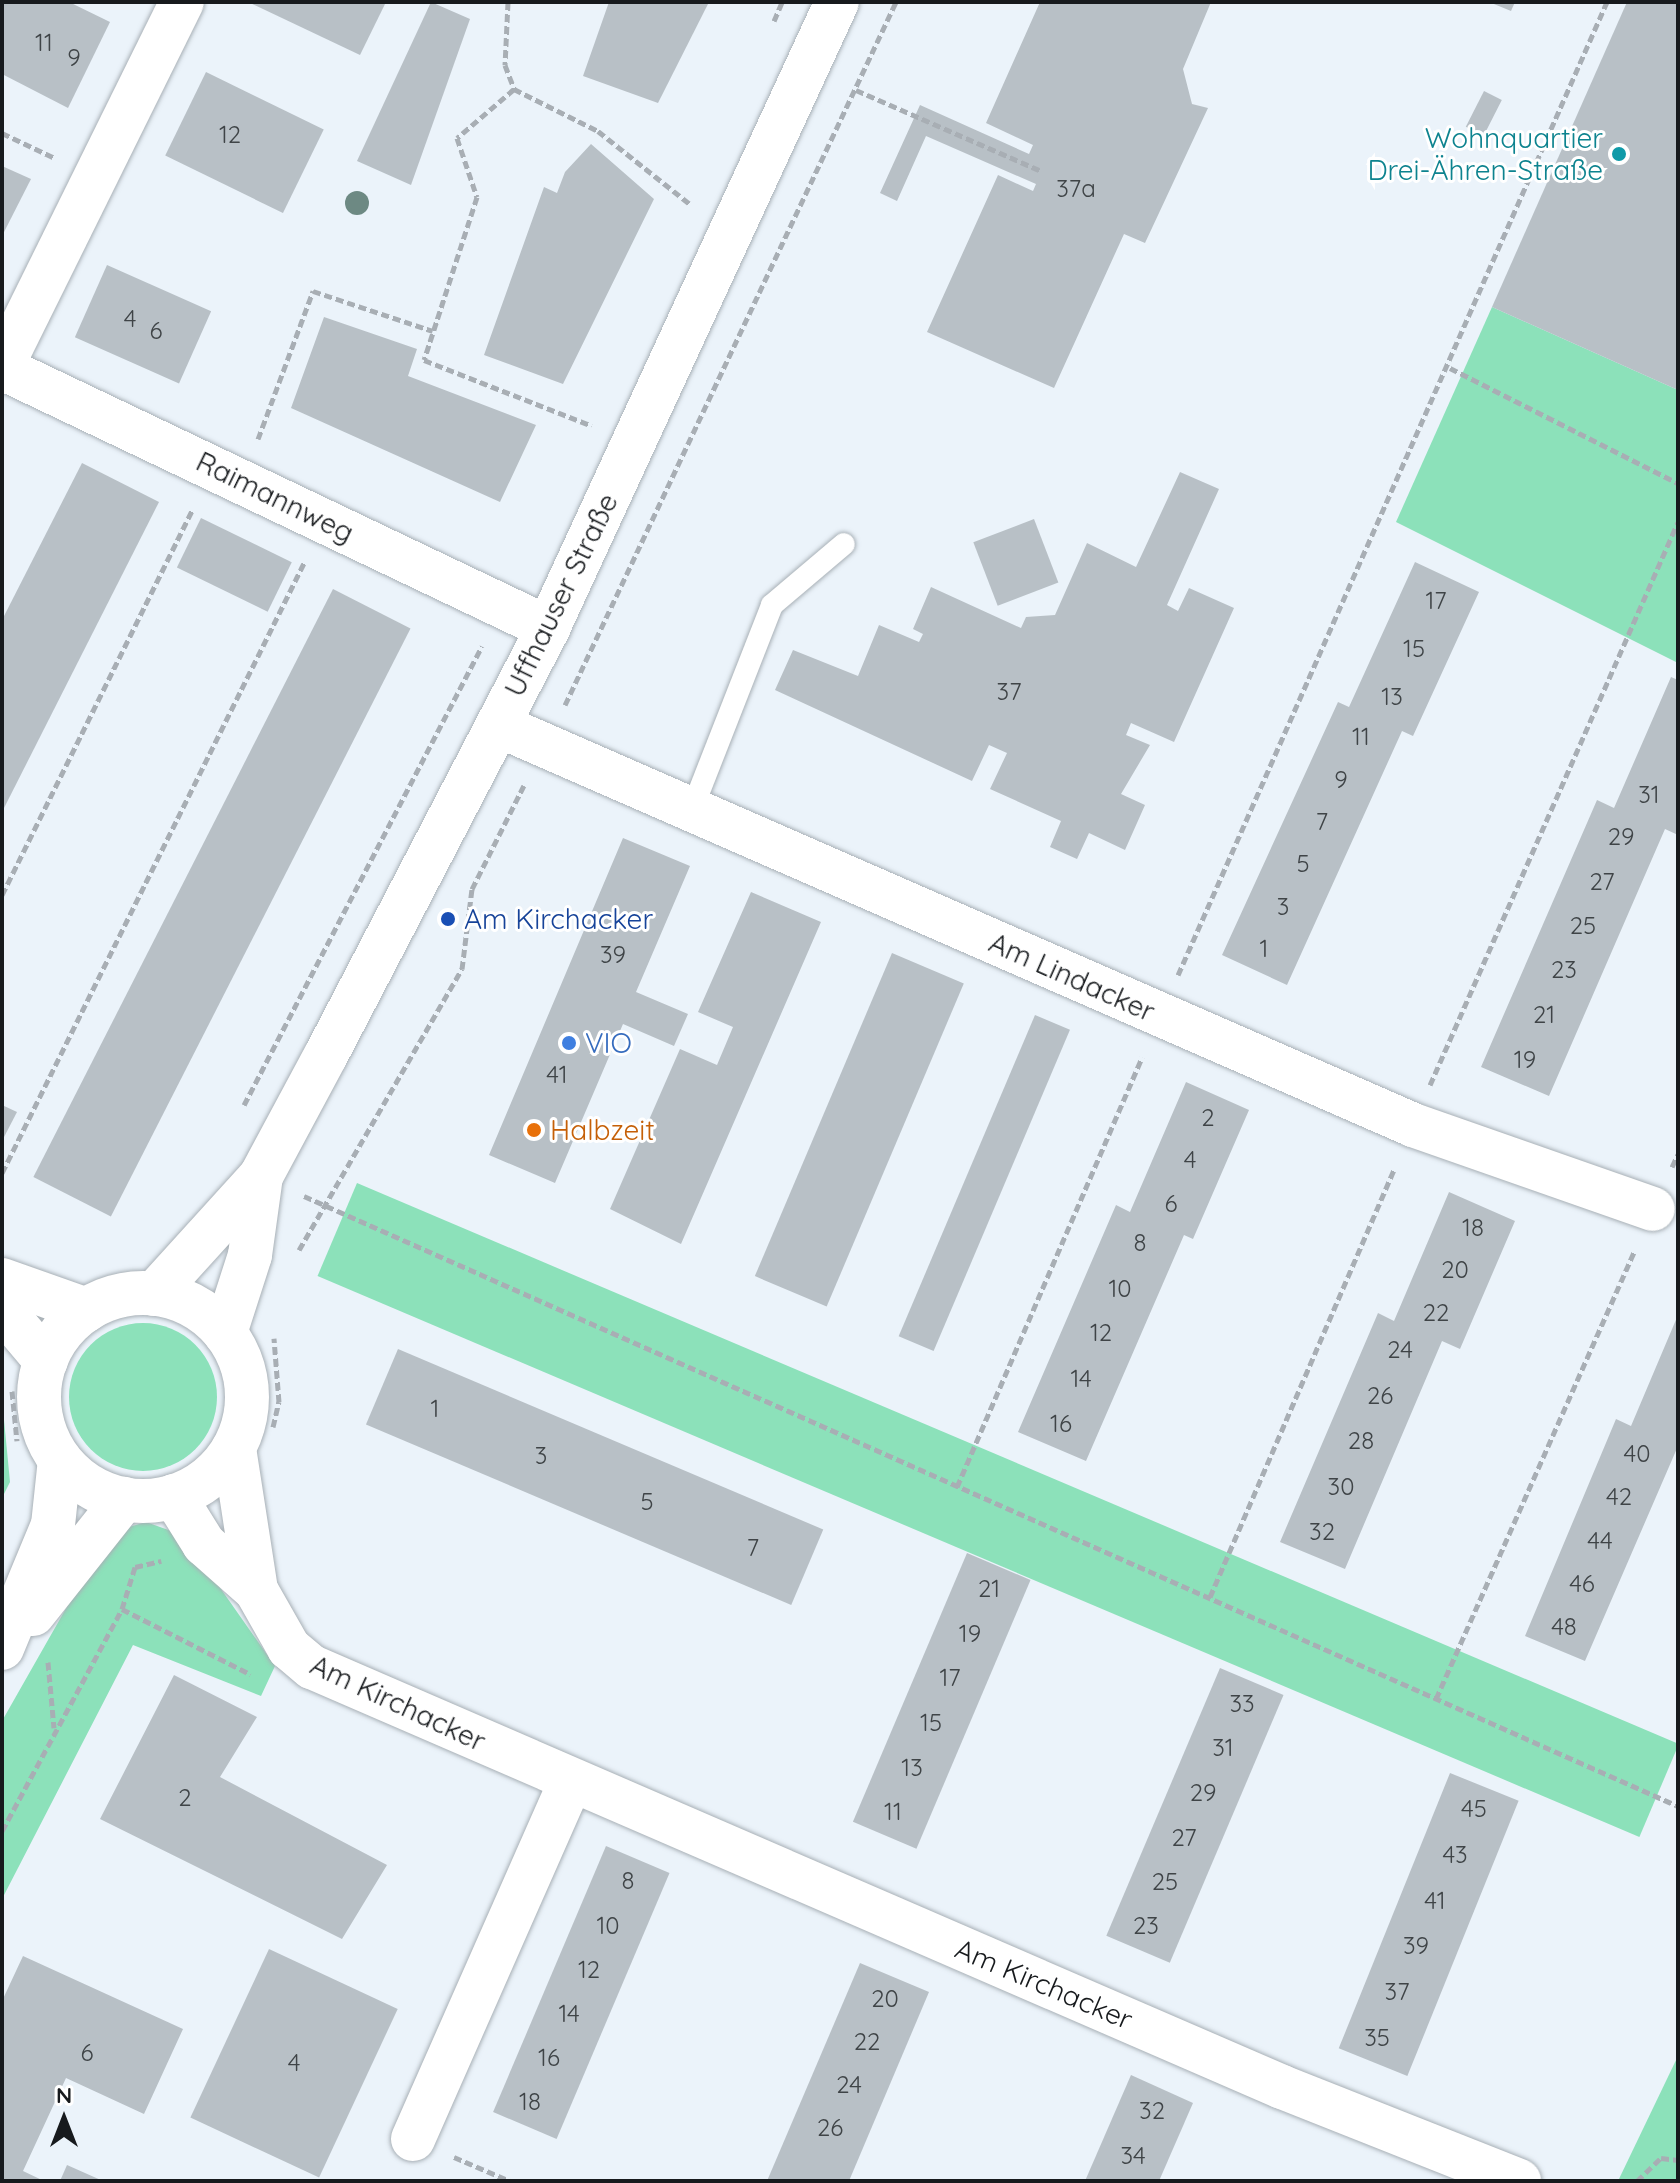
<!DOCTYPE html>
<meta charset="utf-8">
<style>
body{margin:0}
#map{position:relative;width:1680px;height:2183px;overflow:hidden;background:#ebf3fa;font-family:Quicksand,sans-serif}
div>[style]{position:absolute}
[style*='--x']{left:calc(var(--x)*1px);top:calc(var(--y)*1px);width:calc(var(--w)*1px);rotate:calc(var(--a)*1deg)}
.green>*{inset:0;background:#8ce1ba;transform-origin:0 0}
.round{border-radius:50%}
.building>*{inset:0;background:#b8c0c6;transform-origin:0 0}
.path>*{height:5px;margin-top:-2.5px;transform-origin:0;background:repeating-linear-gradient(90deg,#a8aeb4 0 8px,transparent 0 12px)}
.roads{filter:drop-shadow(0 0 2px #a8b0b6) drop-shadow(0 0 2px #a8b0b6)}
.lane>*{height:22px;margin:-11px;padding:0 11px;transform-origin:11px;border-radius:11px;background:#fff}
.street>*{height:44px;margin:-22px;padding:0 22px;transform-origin:22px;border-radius:22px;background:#fff}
.secondary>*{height:44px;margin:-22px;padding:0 22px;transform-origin:22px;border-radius:22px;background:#fff}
.secondary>.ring{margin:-22px;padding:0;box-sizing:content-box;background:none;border:44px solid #fff;border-radius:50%}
.trees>*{width:24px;height:24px;margin:-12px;border-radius:50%;background:#6d8983}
.dots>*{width:22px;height:22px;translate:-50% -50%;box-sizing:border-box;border:4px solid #fff;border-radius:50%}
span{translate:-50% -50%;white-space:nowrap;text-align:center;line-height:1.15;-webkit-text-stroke:6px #fff;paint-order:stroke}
.number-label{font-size:24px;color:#3f4447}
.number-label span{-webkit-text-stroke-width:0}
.culture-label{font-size:28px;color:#0d838f}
.right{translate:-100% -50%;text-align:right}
.street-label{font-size:28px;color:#171a1d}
.transit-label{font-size:28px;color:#164399}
.left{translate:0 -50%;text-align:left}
.shop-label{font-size:28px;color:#366cbe}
.food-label{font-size:28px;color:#c56008}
.frame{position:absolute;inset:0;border:4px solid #171a1d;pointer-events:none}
.north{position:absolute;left:24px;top:2079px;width:80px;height:80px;-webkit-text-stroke:6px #fff;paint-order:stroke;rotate:0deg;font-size:22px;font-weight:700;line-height:32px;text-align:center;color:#171a1d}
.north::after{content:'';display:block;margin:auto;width:28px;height:36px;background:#171a1d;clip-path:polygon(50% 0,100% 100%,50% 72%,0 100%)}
</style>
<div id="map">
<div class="green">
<div style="clip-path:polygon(1492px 307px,1678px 390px,1678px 663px,1396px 522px)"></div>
<div style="left:357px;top:1183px;width:1436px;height:101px;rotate:23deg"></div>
<div class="round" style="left:69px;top:1323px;width:148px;height:148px"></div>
<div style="clip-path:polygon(2px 1399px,10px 1482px,2px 1498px)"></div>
<div style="clip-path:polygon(146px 1522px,174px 1532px,202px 1562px,275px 1666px,261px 1696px,133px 1645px,2px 1899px,2px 1721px,85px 1575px,129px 1527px)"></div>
<div style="clip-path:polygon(1678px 2056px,1678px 2181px,1618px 2181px)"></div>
</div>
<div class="building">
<div style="clip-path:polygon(2px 2px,69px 2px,110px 22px,68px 108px,2px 74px)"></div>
<div style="clip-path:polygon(248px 2px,386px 2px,360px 55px)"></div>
<div style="clip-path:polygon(431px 2px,470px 19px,411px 185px,357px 161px)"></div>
<div style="clip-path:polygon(609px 2px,709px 2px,658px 103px,583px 76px)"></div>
<div style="clip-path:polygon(1040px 2px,1211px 2px,1183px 69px,1192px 104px,1208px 108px,1145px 243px,1124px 234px,1054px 388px,927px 332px,998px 175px,1033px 191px,1036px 184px,926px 136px,897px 201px,880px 193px,920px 105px,1029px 154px,1033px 145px,986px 123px)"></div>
<div style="clip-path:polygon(1489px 2px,1515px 2px,1511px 11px)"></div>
<div style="clip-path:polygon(1627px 2px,1678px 2px,1678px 390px,1492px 307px)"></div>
<div style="left:206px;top:72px;width:131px;height:93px;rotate:26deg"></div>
<div style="left:1484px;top:91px;width:20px;height:40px;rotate:27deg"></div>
<div style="clip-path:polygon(591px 144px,654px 199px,563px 384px,484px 355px,544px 187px,557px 193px,565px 172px)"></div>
<div style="clip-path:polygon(2px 166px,31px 179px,2px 236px)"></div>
<div style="left:107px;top:265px;width:114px;height:79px;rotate:24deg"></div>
<div style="clip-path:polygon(324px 317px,417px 349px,408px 376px,536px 425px,500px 502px,291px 408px)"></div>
<div style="clip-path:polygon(82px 463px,159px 502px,2px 812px,2px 620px)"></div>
<div style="clip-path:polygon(1180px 472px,1219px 489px,1167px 605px,1178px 611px,1189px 588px,1234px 608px,1174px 742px,1131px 723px,1126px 735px,1150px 745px,1121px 794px,1145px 805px,1125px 850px,1089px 833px,1077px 859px,1050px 847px,1061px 821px,990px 789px,1007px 753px,989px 745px,972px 781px,775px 690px,793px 650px,858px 676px,879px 625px,919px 642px,923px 634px,913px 629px,931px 587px,1021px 628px,1026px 617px,1055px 615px,1087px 543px,1136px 567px)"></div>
<div style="left:201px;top:518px;width:101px;height:55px;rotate:26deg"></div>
<div style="left:1034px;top:519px;width:68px;height:65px;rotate:69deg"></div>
<div style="clip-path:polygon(1415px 562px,1479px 592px,1413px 736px,1402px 731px,1287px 985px,1222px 955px,1338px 702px,1349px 707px)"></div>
<div style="left:333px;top:589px;width:87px;height:660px;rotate:27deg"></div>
<div style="clip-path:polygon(1671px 677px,1678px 680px,1678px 835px,1665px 829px,1549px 1096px,1481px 1067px,1597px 800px,1614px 808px)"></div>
<div style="clip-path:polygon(623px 838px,690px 866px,636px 992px,688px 1014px,674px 1046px,623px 1024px,555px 1183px,489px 1155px)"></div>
<div style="clip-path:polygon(751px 892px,821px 922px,681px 1244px,610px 1209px,680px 1049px,717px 1065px,733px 1027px,698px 1012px)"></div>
<div style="left:892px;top:953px;width:78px;height:351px;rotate:23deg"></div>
<div style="left:1035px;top:1015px;width:38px;height:349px;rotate:23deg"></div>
<div style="clip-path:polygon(1186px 1082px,1249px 1110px,1193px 1239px,1184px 1235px,1086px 1461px,1018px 1432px,1116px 1205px,1130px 1212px)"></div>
<div style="clip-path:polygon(2px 1105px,17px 1112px,2px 1141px)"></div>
<div style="clip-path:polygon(1449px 1192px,1515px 1221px,1460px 1349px,1442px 1341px,1345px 1569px,1280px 1542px,1378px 1313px,1394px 1321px)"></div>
<div style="clip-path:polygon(1678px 1315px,1678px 1446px,1585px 1661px,1525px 1636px,1616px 1419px,1631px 1426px)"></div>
<div style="left:398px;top:1349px;width:462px;height:82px;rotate:23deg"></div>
<div style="left:967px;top:1553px;width:69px;height:292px;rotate:23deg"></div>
<div style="left:1220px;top:1668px;width:69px;height:291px;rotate:23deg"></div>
<div style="clip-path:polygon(174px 1675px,257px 1717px,220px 1777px,387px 1865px,342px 1939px,100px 1819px)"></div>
<div style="left:1450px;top:1773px;width:74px;height:297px;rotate:22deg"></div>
<div style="left:606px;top:1846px;width:69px;height:289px;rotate:23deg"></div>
<div style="left:269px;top:1949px;width:142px;height:186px;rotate:25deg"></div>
<div style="clip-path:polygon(23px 1956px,183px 2029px,144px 2114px,66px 2078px,23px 2171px,44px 2181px,2px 2181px,2px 2001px)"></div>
<div style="clip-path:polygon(860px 1963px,929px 1992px,849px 2181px,767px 2181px)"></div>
<div style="clip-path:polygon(1131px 2075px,1193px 2103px,1159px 2181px,1085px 2181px)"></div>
<div style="clip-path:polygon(67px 2165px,103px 2181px,60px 2181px)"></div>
</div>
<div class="path">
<div style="--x:508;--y:2;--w:63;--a:92.7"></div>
<div style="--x:505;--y:65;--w:26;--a:69"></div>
<div style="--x:514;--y:89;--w:75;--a:139.3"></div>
<div style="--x:457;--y:138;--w:62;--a:71.3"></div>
<div style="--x:477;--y:197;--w:171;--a:108"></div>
<div style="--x:424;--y:360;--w:180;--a:21.4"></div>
<div style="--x:774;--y:21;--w:21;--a:-67"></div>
<div style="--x:514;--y:89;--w:94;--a:26.6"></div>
<div style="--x:598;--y:131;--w:119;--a:38.5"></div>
<div style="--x:856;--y:90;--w:202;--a:23.6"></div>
<div style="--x:2;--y:133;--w:59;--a:25.3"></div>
<div style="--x:1450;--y:368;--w:255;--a:26.8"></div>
<div style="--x:258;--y:439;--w:158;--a:-69.6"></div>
<div style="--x:313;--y:291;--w:126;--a:18.4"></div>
<div style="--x:565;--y:705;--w:777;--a:-64.79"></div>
<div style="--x:2;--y:895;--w:431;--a:-63.7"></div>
<div style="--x:1178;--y:975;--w:1063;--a:-66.21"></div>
<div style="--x:1430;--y:1085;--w:615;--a:-66.23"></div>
<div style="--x:244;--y:1105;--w:517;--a:-62.59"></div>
<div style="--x:1672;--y:1167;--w:14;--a:-65"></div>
<div style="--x:2;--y:1173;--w:683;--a:-63.66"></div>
<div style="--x:304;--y:1196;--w:1503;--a:23.94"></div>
<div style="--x:299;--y:1250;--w:325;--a:-59.9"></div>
<div style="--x:462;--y:969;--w:81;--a:-82.9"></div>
<div style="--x:472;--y:889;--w:116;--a:-63.4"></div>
<div style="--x:12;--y:1391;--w:50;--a:84.3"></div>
<div style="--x:273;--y:1427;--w:26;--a:-77"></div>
<div style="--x:279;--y:1402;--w:64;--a:-94.5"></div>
<div style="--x:957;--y:1487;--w:468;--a:-66.7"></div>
<div style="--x:1210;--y:1597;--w:467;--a:-66.7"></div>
<div style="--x:122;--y:1609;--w:144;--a:26.9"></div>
<div style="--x:48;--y:1662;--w:66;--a:84.8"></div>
<div style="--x:1436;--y:1699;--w:491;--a:-66.1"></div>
<div style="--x:2;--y:1831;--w:252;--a:-61.6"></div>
<div style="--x:122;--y:1609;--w:44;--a:-72.8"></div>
<div style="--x:135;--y:1567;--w:27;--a:-13"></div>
<div style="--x:454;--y:2157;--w:61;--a:23.2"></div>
<div style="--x:1637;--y:2181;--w:33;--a:-44"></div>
<div style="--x:1661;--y:2158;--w:17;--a:7"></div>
</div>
<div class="roads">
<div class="lane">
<div style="--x:691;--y:812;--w:222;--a:-68.6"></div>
<div style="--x:772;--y:605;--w:94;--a:-40.3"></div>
</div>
<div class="street">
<div style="--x:2;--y:366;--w:406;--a:-63.7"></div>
<div style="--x:2;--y:368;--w:605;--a:25.46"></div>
<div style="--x:498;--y:725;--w:999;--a:23.61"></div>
<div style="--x:1413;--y:1125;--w:254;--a:19.3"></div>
<div style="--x:2;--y:1280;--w:90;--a:19.4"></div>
<div style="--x:2;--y:1309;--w:68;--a:49.8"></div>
<div style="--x:234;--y:1448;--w:144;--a:81.2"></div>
<div style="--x:256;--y:1590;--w:67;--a:60.4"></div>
<div style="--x:289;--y:1648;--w:30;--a:40"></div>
<div style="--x:312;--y:1667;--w:1057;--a:23.41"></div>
<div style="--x:1282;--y:2087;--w:255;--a:21.6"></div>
<div style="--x:174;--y:1496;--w:57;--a:58"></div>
<div style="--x:204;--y:1544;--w:69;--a:41.5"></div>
<div style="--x:413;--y:2139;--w:392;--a:-66.2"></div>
</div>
<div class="secondary">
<div class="ring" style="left:39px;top:1293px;width:164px;height:164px"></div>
<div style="--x:154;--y:1294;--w:159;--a:-47.8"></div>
<div style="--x:261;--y:1176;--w:137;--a:-61.8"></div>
<div style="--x:326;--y:1055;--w:481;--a:-62.5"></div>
<div style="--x:548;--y:628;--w:689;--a:-65.22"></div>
<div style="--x:225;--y:1333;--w:82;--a:-72.2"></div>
<div style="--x:250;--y:1255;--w:80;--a:-82.1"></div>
<div style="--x:33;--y:1614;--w:147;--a:-51.6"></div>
<div style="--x:2;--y:1648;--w:133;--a:-67.5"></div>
<div style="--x:53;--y:1525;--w:65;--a:-83.9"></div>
</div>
</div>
<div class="trees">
<div style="left:357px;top:203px"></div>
</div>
<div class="dots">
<div style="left:1619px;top:154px;background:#0f9aa8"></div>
<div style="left:448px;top:919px;background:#1a4fb4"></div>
<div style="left:569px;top:1043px;background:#3f7fe0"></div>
<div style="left:534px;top:1130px;background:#e8710a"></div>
</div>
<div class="number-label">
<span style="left:44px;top:43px">11</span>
<span style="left:74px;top:58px">9</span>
<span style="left:230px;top:135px">12</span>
<span style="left:1076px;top:189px">37a</span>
<span style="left:130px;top:319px">4</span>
<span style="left:156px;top:331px">6</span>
<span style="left:1436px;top:601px">17</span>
<span style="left:1414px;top:649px">15</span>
<span style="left:1009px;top:692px">37</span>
<span style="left:1392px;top:697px">13</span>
<span style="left:1361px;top:737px">11</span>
<span style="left:1341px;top:780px">9</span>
<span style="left:1649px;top:795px">31</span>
<span style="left:1322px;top:822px">7</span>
<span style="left:1621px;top:837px">29</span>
<span style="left:1303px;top:864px">5</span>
<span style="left:1602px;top:882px">27</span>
<span style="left:1283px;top:907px">3</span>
<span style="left:1583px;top:926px">25</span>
<span style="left:1264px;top:949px">1</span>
<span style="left:613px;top:955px">39</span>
<span style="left:1564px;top:970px">23</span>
<span style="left:1544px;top:1015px">21</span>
<span style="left:1525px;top:1060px">19</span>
<span style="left:557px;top:1075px">41</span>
<span style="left:1208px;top:1118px">2</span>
<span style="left:1190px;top:1160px">4</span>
<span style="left:1171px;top:1204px">6</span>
<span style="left:1473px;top:1228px">18</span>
<span style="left:1140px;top:1243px">8</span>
<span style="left:1455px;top:1270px">20</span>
<span style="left:1120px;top:1289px">10</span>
<span style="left:1436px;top:1313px">22</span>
<span style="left:1101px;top:1333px">12</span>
<span style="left:1400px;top:1350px">24</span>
<span style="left:1081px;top:1379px">14</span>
<span style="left:1380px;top:1396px">26</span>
<span style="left:435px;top:1409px">1</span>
<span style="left:1061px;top:1424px">16</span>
<span style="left:1361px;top:1441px">28</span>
<span style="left:1637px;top:1454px">40</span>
<span style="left:541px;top:1456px">3</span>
<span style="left:1341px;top:1487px">30</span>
<span style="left:1619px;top:1497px">42</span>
<span style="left:647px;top:1502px">5</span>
<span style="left:1322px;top:1532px">32</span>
<span style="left:1600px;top:1541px">44</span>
<span style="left:753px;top:1548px">7</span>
<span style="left:1582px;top:1584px">46</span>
<span style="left:989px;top:1589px">21</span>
<span style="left:1564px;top:1627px">48</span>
<span style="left:970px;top:1634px">19</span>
<span style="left:950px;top:1678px">17</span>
<span style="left:1242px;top:1704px">33</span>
<span style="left:931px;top:1723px">15</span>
<span style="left:1223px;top:1748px">31</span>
<span style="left:912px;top:1768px">13</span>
<span style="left:1203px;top:1793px">29</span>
<span style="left:185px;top:1798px">2</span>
<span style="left:1474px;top:1809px">45</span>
<span style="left:893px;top:1812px">11</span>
<span style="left:1184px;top:1838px">27</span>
<span style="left:1455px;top:1855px">43</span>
<span style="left:628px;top:1881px">8</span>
<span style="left:1165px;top:1882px">25</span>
<span style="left:1435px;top:1901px">41</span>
<span style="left:608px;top:1926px">10</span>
<span style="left:1146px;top:1926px">23</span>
<span style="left:1416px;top:1946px">39</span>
<span style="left:589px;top:1970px">12</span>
<span style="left:1397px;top:1992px">37</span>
<span style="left:885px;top:1999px">20</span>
<span style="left:569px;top:2014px">14</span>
<span style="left:1377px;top:2038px">35</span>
<span style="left:867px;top:2042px">22</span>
<span style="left:87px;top:2053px">6</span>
<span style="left:549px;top:2058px">16</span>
<span style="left:294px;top:2063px">4</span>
<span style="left:849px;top:2085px">24</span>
<span style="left:530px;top:2102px">18</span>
<span style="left:1152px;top:2111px">32</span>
<span style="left:830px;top:2128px">26</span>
<span style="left:1133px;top:2156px">34</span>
</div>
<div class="culture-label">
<span class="right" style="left:1603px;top:154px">Wohnquartier<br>Drei-Ähren-Straße</span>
</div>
<div class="street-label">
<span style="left:275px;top:497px;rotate:26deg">Raimannweg</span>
<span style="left:561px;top:595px;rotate:-64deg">Uffhauser Straße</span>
<span style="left:1072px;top:977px;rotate:24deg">Am Lindacker</span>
<span style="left:398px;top:1703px;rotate:25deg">Am Kirchacker</span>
<span style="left:1044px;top:1984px;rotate:23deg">Am Kirchacker</span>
</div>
<div class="transit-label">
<span class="left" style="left:464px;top:919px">Am Kirchacker</span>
</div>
<div class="shop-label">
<span class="left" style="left:585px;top:1043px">VIO</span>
</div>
<div class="food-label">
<span class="left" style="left:550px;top:1130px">Halbzeit</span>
</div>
<div class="frame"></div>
<div class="north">N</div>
</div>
